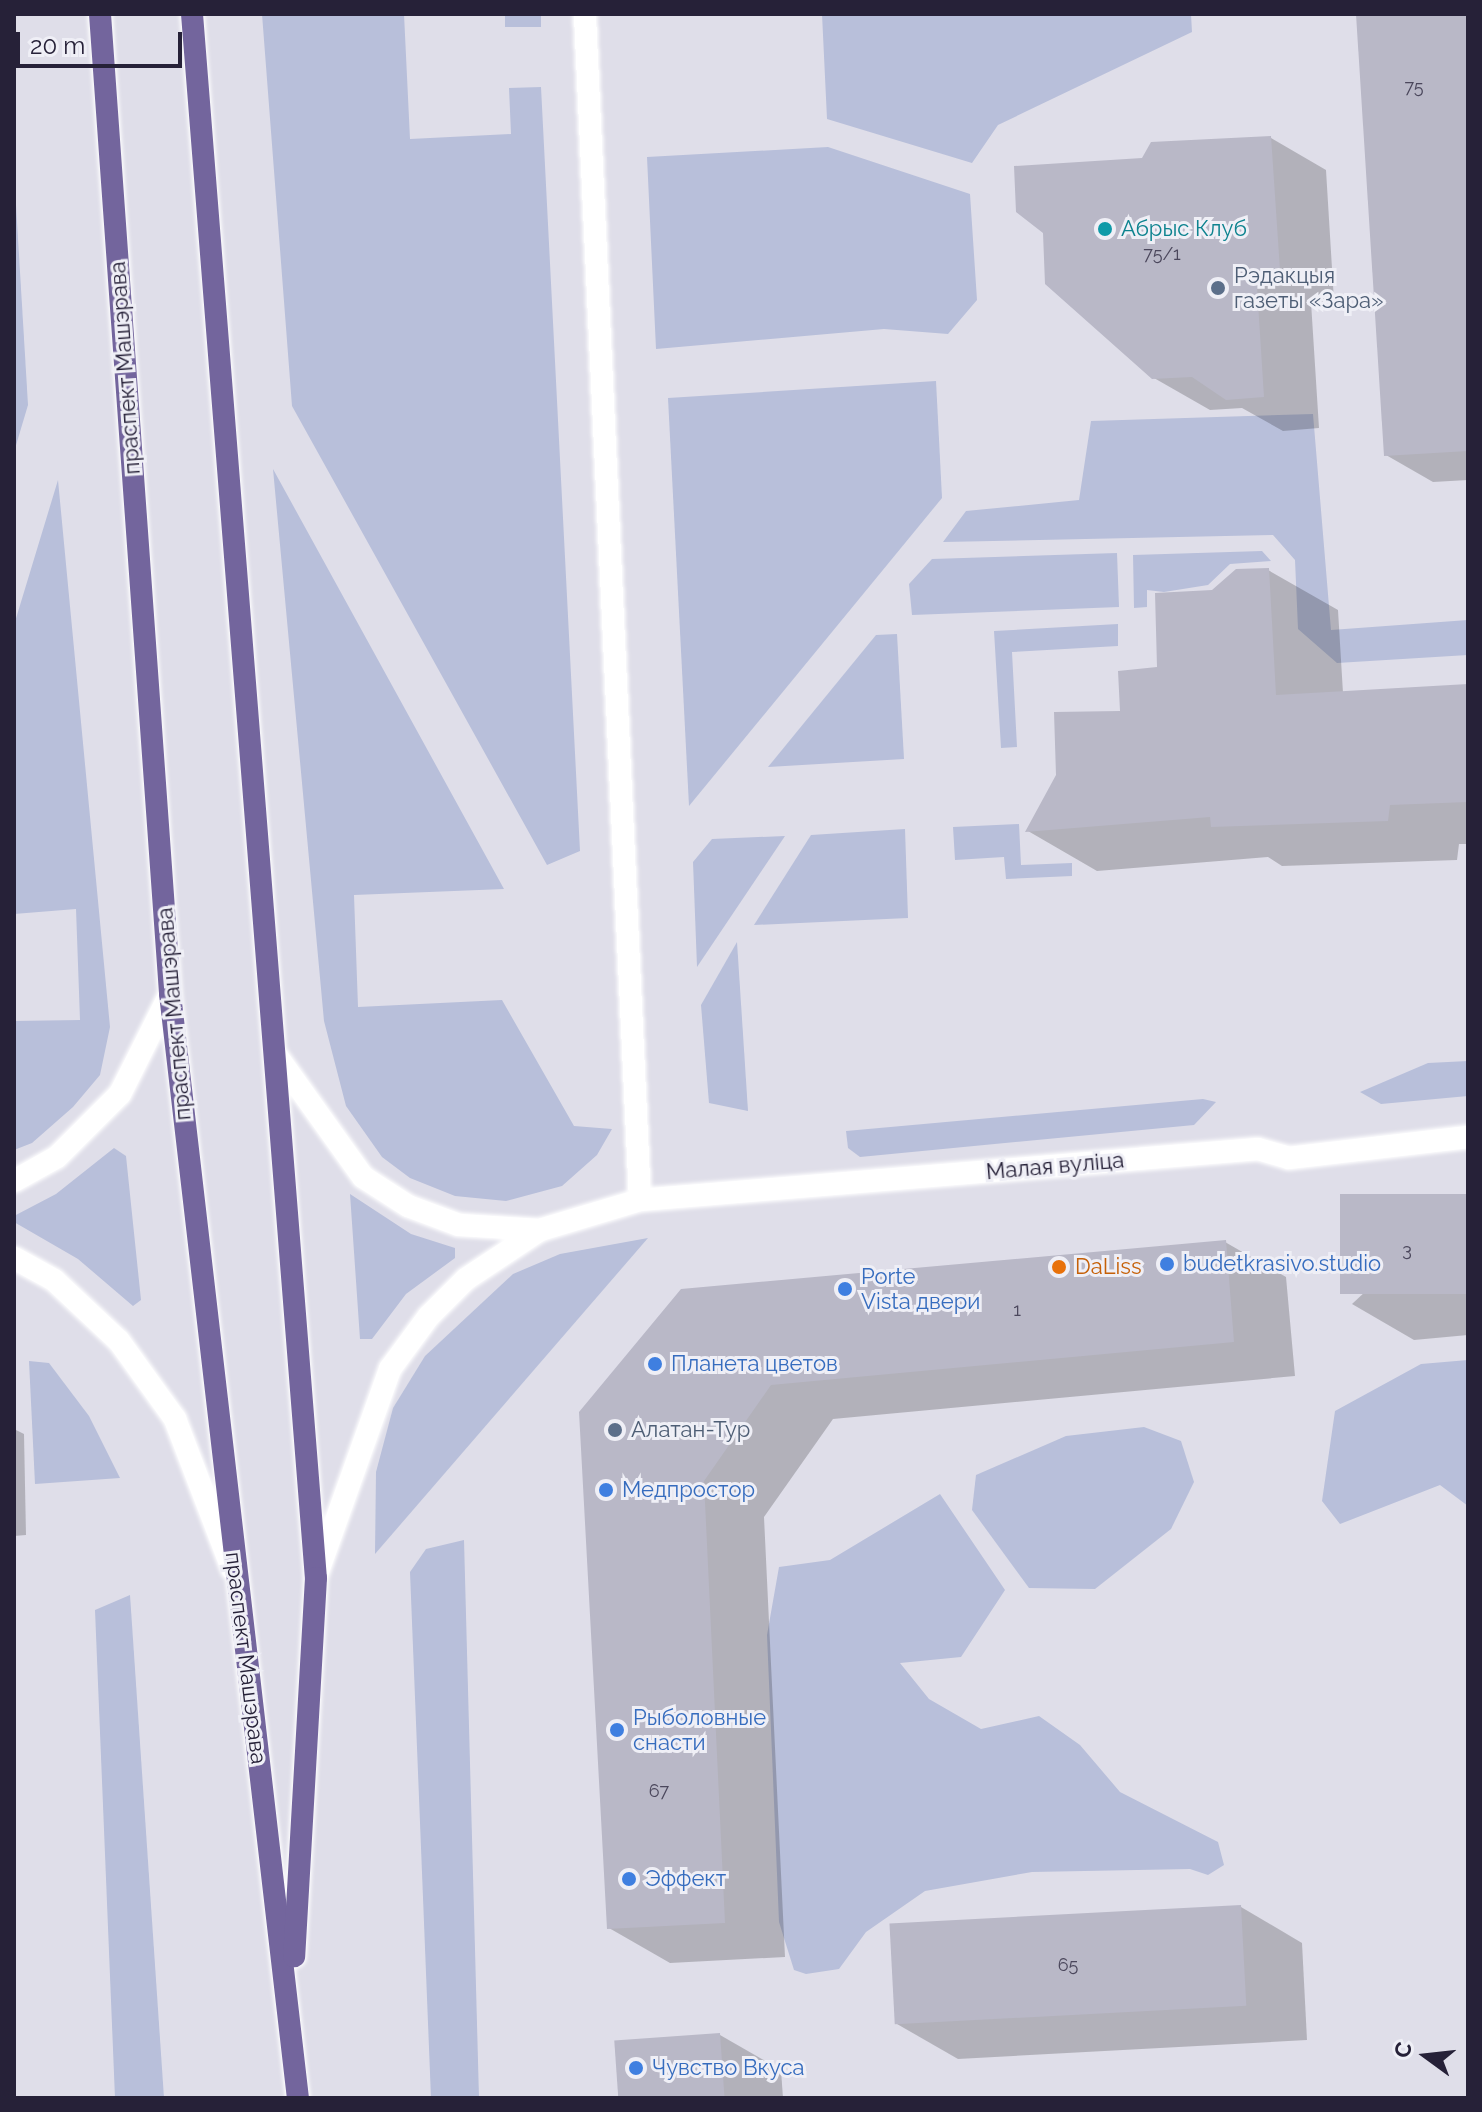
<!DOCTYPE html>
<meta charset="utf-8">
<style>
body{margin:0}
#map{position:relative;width:1482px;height:2112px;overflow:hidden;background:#dfdee9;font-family:Raleway,sans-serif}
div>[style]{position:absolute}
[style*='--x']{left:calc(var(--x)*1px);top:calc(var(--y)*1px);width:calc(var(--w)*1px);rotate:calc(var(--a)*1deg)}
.green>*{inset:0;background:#b8bfda;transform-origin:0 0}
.shadow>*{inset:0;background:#0003}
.building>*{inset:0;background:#b9b8c7;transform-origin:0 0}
.roads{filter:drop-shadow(0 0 2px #fff) drop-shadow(0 0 2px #fff)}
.minor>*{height:22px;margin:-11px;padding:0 11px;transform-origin:11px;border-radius:11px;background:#fff}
.tertiary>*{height:22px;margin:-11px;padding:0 11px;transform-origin:11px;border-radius:11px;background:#fff}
.primary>*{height:22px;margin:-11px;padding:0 11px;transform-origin:11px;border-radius:11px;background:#73659d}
.dots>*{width:22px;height:22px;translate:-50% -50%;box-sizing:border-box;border:4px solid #efeff6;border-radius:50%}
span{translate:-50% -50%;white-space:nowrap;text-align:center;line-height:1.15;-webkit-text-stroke:6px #efeff6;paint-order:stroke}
.number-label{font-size:18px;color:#4b475c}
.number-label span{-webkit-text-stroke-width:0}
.culture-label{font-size:22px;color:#0d838f}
.left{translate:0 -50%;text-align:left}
.service-label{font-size:22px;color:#4e5e75}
.street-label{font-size:22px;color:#262138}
.shop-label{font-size:22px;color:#366cbe}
.food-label{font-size:22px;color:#c56008}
.frame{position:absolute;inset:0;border:16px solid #262138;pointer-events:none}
.north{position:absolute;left:1386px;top:2016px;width:80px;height:80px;-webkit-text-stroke:6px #efeff6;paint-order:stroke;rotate:285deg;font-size:22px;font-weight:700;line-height:32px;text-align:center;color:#262138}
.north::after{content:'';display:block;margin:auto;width:28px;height:36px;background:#262138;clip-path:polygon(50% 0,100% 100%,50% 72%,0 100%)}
.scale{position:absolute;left:16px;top:32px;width:166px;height:36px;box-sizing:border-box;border:4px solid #262138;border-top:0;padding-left:10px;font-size:24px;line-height:28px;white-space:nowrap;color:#262138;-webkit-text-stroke:6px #efeff6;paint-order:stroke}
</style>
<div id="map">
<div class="green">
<div style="clip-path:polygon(262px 14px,404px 14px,410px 139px,511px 134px,509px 88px,541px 87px,580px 851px,547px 865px,292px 406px)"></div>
<div style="left:505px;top:14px;width:36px;height:13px"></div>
<div style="clip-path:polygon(822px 14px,1191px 14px,1192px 32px,998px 125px,972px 163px,827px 119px)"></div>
<div style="clip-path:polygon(828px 147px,970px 194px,977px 300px,948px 334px,884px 329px,656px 349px,647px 157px)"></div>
<div style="clip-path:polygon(14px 172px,28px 405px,14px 452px)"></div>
<div style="clip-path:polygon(936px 381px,942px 498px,689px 806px,668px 398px)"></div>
<div style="clip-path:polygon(1313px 414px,1331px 630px,1468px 620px,1468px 655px,1337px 663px,1298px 629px,1295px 560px,1273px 535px,943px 542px,966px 511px,1079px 500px,1091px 421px)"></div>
<div style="clip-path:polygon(273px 469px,504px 889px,354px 895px,358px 1007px,502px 1000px,574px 1126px,612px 1129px,597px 1155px,562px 1186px,506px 1201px,455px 1196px,410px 1178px,382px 1157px,346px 1106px,324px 1021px)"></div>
<div style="clip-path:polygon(58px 480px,110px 1027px,100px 1075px,73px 1107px,32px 1143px,14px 1150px,14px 1021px,80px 1020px,76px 909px,14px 914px,14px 625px)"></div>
<div style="clip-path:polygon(1262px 551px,1271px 561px,1230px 564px,1208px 585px,1164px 592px,1147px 590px,1147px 607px,1134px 608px,1133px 555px)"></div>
<div style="clip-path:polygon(1117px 553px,1119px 607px,912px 615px,909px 584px,932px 559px)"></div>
<div style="clip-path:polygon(1118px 624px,1118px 646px,1012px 652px,1017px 747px,1001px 748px,994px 631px)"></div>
<div style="clip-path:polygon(897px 634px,904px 759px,768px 767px,876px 635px)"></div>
<div style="clip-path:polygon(1019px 824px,1021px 865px,1072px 863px,1072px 876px,1006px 879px,1004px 857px,955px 860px,953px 827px)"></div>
<div style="clip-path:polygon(905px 829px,908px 918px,754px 925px,811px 835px)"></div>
<div style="clip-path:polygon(785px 836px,697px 967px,693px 862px,712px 839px)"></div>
<div style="clip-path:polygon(737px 942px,748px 1111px,709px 1103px,701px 1005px)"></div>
<div style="clip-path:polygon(1468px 1061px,1468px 1096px,1381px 1104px,1360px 1092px,1428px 1063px)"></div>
<div style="clip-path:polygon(1203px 1099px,1216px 1102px,1194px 1125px,860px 1157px,848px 1148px,846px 1131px)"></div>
<div style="clip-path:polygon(114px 1148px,126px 1156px,141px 1300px,133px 1306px,78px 1259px,14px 1222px,14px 1216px,56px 1194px)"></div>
<div style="clip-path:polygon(350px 1194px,411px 1234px,455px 1248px,455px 1258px,406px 1294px,372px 1339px,360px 1339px)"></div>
<div style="clip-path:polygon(648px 1238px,375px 1554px,376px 1472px,393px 1408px,425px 1356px,513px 1274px,560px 1254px)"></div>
<div style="clip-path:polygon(1468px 1360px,1468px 1506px,1440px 1485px,1340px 1524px,1322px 1501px,1335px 1411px,1421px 1364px)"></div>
<div style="clip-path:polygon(29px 1361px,49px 1363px,89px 1416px,120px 1478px,35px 1484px)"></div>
<div style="clip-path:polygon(1144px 1427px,1181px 1441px,1194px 1482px,1171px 1529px,1095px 1589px,1029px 1588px,972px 1510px,976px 1475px,1066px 1436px)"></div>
<div style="clip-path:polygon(940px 1494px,1005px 1590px,961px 1657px,900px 1663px,929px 1699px,981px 1729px,1039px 1716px,1080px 1745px,1120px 1792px,1218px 1842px,1224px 1865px,1208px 1875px,1190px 1869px,1032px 1872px,925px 1891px,866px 1932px,839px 1969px,806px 1974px,794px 1970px,779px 1922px,767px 1635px,779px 1567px,830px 1560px)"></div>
<div style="clip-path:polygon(464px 1540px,479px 2098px,431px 2098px,410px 1572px,426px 1549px)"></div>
<div style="clip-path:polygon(130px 1595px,164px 2098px,115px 2098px,95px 1610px)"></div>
</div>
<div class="shadow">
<div style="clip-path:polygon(1358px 14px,1468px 14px,1468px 480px,1433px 482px,1386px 455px)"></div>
<div style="clip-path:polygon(1271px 138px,1326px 170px,1334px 301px,1311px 302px,1319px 428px,1283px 431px,1242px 408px,1210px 410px,1154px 378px,1143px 160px)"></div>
<div style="clip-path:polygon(1268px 570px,1338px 610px,1343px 693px,1468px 686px,1468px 844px,1459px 844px,1457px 860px,1282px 866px,1268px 857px,1097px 871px,1028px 831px,1159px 669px,1212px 592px)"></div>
<div style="clip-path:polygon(1468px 1196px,1468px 1335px,1414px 1340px,1352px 1304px)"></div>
<div style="clip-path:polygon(1225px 1242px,1286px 1277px,1295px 1376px,833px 1419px,764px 1517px,785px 1957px,670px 1963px,609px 1928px,581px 1412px)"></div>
<div style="clip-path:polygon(14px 1429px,24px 1434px,26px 1535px,14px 1536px)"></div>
<div style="clip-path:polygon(1241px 1907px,1302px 1943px,1307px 2040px,958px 2059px,897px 2024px)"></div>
<div style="clip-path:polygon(720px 2035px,781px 2070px,783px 2098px,619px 2098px)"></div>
</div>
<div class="building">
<div style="clip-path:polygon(1356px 14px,1468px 14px,1468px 451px,1384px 456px)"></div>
<div style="clip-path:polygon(1271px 136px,1280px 270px,1256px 271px,1264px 397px,1226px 400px,1192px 377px,1152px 379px,1045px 284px,1043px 233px,1016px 212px,1014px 166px,1142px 158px,1151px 142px)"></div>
<div style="clip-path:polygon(1269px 568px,1276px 695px,1468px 684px,1468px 802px,1390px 805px,1388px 821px,1211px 827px,1210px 817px,1025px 832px,1056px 775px,1054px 712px,1120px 711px,1118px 671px,1157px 667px,1155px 593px,1212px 590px,1236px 569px)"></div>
<div style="left:1468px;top:1194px;width:100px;height:128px;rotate:90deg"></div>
<div style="clip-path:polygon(1226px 1240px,1234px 1342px,771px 1385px,704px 1481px,725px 1923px,607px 1929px,579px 1412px,681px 1289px)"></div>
<div style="left:1241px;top:1905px;width:101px;height:352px;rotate:87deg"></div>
<div style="left:720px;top:2033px;width:65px;height:106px;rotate:86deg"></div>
</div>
<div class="roads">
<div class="minor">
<div style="--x:640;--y:1200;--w:620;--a:-4.72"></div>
<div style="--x:1258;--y:1149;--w:32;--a:16"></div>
<div style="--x:1289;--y:1158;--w:180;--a:-6.7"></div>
</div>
<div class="tertiary">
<div style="--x:276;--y:1055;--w:150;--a:54.5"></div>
<div style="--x:363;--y:1177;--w:54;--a:32.8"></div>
<div style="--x:408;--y:1206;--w:54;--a:20.4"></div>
<div style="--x:459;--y:1225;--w:81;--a:3.5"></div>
<div style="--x:14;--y:1181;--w:49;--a:-29.2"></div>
<div style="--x:57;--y:1157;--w:89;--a:-45"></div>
<div style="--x:120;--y:1094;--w:112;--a:-63.4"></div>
<div style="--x:14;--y:1258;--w:46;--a:28.8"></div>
<div style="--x:54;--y:1280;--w:89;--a:43.2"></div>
<div style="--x:119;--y:1341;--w:96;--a:54.3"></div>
<div style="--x:175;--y:1419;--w:160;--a:69.1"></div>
<div style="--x:316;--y:1577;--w:221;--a:-70.4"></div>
<div style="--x:390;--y:1369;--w:66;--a:-53.7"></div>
<div style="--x:429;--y:1316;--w:52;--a:-45"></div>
<div style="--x:466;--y:1279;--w:89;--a:-33.5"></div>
<div style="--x:540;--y:1230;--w:104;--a:-16.7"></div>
<div style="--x:640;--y:1200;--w:1187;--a:-92.66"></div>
</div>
<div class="primary">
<div style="--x:100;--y:14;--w:982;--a:85.91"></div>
<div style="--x:170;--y:994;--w:1111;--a:83.39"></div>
<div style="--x:192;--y:14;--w:1569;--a:85.47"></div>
<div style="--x:316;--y:1578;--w:379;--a:93.3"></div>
</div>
</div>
<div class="dots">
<div style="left:1105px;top:229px;background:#0f9aa8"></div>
<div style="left:1218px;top:288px;background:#5c6f8a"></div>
<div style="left:1167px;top:1264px;background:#3f7fe0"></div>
<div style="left:1059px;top:1267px;background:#e8710a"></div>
<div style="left:845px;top:1289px;background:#3f7fe0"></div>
<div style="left:655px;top:1364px;background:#3f7fe0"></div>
<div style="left:615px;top:1430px;background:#5c6f8a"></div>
<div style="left:606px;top:1490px;background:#3f7fe0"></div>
<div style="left:617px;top:1730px;background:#3f7fe0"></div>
<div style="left:629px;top:1879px;background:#3f7fe0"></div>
<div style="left:636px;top:2068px;background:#3f7fe0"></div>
</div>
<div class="number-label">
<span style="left:1414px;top:87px">75</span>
<span style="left:1162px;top:254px">75/1</span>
<span style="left:1407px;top:1250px">3</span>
<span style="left:1017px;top:1310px">1</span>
<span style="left:659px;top:1791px">67</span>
<span style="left:1068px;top:1965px">65</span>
</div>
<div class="culture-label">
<span class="left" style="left:1121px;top:229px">Абрыс Клуб</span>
</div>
<div class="service-label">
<span class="left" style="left:1234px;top:288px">Рэдакцыя<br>газеты «Зара»</span>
<span class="left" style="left:631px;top:1430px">Алатан-Тур</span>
</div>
<div class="street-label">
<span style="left:125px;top:368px;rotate:-94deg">праспект Машэрава</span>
<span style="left:174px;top:1014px;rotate:-95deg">праспект Машэрава</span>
<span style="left:1055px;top:1166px;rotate:-5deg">Малая вуліца</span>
<span style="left:246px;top:1658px;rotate:83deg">праспект Машэрава</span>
</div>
<div class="shop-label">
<span class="left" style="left:1183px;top:1264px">budetkrasivo.studio</span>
<span class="left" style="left:861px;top:1289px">Porte<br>Vista двери</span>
<span class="left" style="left:671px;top:1364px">Планета цветов</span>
<span class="left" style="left:622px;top:1490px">Медпростор</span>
<span class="left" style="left:633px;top:1730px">Рыболовные<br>снасти</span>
<span class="left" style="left:645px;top:1879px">Эффект</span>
<span class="left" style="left:652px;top:2068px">Чувство Вкуса</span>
</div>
<div class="food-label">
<span class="left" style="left:1075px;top:1267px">DaLiss</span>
</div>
<div class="frame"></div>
<div class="north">С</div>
<div class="scale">20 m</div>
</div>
